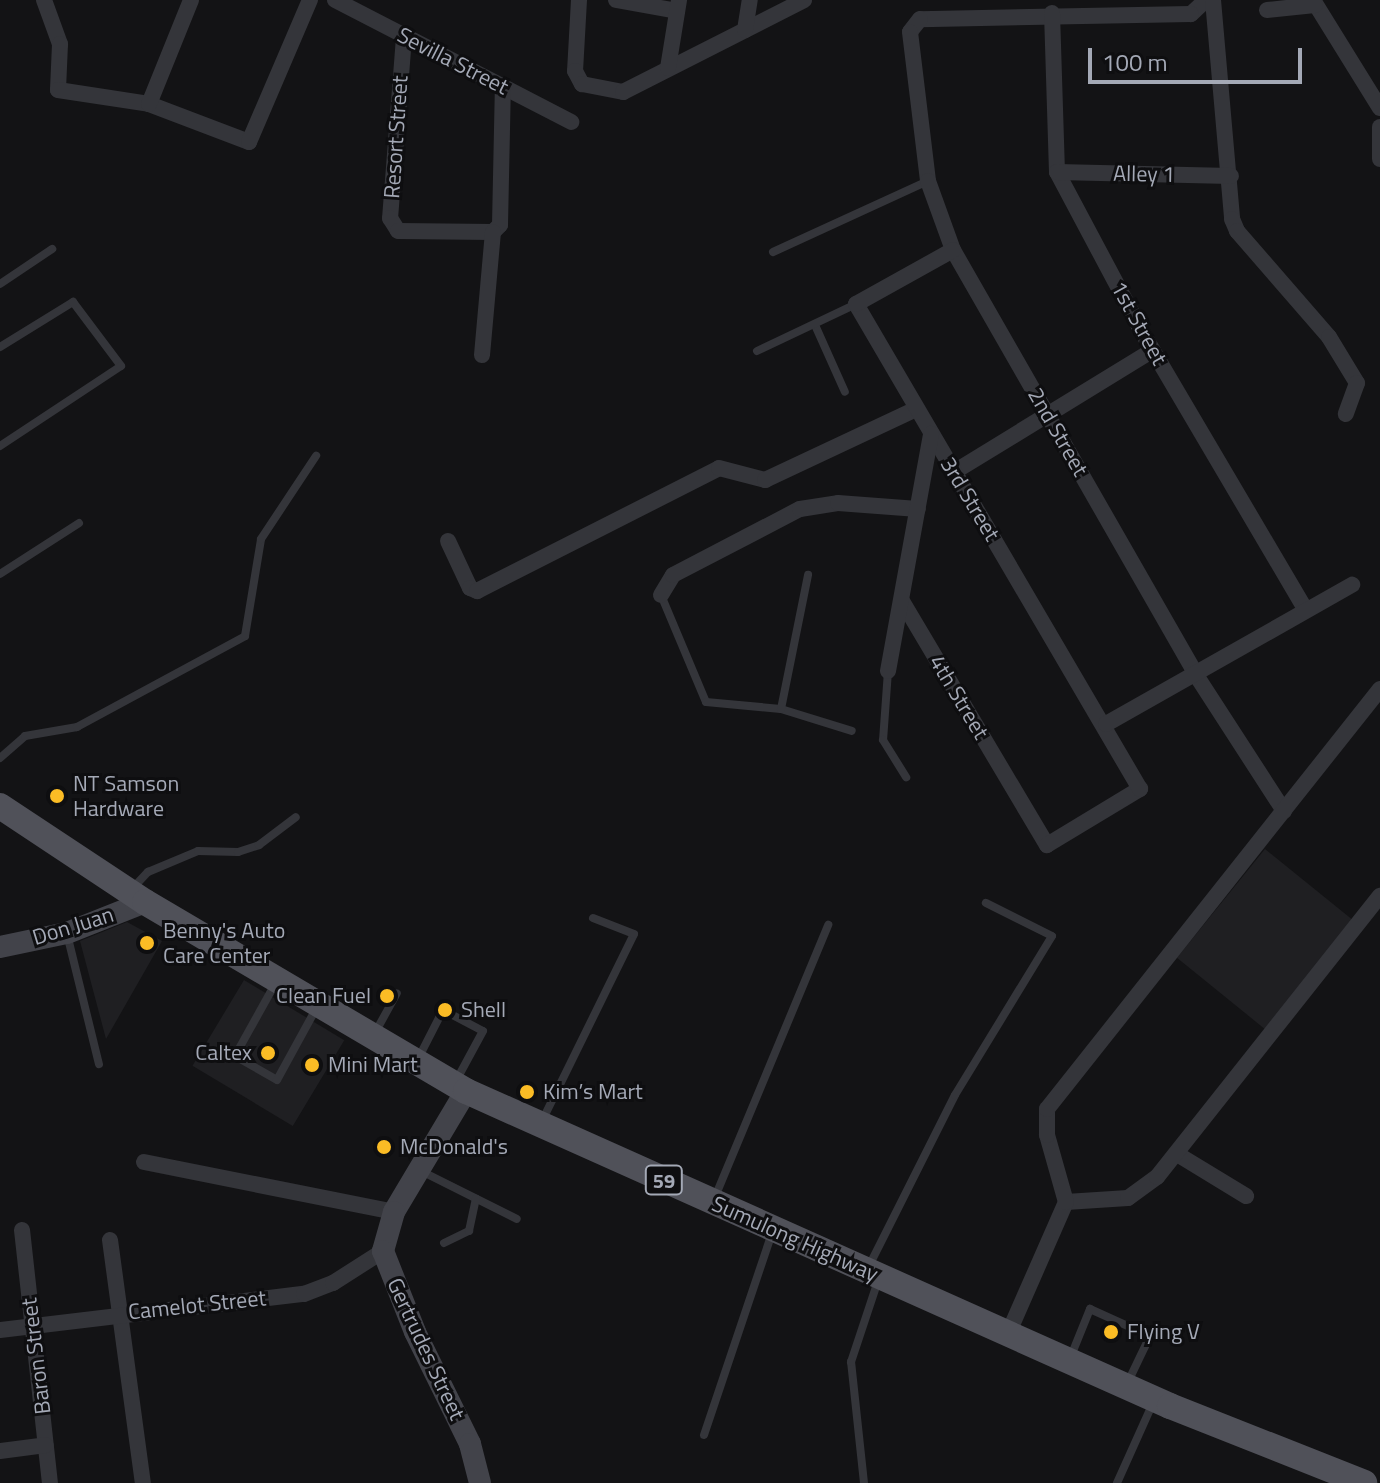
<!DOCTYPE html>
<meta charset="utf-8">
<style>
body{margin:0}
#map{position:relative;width:1380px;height:1483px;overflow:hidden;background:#131315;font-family:"Titillium Web",sans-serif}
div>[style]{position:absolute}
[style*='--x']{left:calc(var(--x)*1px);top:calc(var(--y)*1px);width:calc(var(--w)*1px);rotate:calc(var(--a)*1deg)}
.built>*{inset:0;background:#1f1f22;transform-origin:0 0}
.lane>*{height:8px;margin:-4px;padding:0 4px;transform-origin:4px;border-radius:4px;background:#34353a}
.street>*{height:16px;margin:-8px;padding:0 8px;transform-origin:8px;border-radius:8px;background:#34353a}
.secondary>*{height:22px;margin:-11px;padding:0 11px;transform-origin:11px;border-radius:11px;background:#42434a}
.primary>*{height:26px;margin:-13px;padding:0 13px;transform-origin:13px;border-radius:13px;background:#505159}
.dots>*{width:22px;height:22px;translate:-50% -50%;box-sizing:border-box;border:4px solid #0e0e10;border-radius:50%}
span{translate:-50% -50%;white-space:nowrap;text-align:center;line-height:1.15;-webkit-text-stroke:6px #0e0e10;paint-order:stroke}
.shield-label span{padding:2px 6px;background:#0e0e10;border:2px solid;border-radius:6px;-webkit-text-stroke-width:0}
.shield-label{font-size:20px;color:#a4a9b6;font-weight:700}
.street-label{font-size:22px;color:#a4a9b6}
.poi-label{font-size:22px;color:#a4a9b6}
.left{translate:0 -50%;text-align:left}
.right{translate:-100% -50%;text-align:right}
.scale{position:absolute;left:1088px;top:48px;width:214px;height:36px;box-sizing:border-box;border:4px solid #a4a9b6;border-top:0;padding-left:10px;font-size:24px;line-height:28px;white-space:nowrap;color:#a4a9b6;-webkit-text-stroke:6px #0e0e10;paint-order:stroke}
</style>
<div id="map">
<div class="built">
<div style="left:1265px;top:849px;width:115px;height:140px;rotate:39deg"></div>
<div style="clip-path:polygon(127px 922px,162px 941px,106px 1039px,80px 941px)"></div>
<div style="left:244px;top:980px;width:117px;height:100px;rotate:31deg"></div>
</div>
<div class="lane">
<div style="--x:773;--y:252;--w:170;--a:-24.6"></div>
<div style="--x:0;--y:284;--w:63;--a:-33.9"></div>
<div style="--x:815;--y:325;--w:73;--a:65.9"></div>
<div style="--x:0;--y:347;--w:86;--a:-31.7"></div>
<div style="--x:73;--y:302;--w:80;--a:53.1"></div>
<div style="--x:121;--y:366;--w:145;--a:146.5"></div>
<div style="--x:757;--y:351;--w:110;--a:-25.4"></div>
<div style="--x:0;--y:574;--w:94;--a:-32.8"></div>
<div style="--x:661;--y:595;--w:116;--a:67.2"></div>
<div style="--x:706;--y:702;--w:75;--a:5.3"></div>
<div style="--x:781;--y:709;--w:74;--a:17.2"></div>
<div style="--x:888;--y:671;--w:69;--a:94.1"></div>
<div style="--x:883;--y:740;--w:44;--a:58.1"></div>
<div style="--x:781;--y:709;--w:137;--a:-78.6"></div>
<div style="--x:0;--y:758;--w:33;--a:-41"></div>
<div style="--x:25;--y:736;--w:53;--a:-9.8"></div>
<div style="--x:77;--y:727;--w:191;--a:-28.4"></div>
<div style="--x:245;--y:636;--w:98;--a:-80.6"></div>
<div style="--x:261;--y:539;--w:100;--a:-56.5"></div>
<div style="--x:131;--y:890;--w:25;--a:-47"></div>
<div style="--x:148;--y:872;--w:54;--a:-22.8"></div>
<div style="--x:198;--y:851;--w:40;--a:1.4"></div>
<div style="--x:238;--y:852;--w:22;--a:-18"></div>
<div style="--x:259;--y:845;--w:46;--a:-37.1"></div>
<div style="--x:67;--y:934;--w:134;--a:76.2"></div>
<div style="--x:275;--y:984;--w:82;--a:119.1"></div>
<div style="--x:235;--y:1056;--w:48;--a:29.7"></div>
<div style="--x:277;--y:1080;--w:83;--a:-61.3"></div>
<div style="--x:376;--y:1031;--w:43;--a:-61.1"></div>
<div style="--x:419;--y:1057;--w:53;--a:-62.9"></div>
<div style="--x:443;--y:1010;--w:45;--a:27.7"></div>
<div style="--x:483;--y:1031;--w:57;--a:118.4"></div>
<div style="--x:542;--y:1121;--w:208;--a:-63.8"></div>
<div style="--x:634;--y:934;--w:44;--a:-158.7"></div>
<div style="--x:421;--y:1171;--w:107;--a:26.6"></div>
<div style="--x:715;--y:1197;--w:295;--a:-67.4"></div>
<div style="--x:444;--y:1243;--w:28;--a:-26"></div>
<div style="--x:469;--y:1231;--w:33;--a:-78"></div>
<div style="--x:869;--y:1266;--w:191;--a:-63.3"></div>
<div style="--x:955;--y:1095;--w:186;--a:-58.6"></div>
<div style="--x:1052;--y:936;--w:74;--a:-153.4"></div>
<div style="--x:1071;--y:1356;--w:51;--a:-68"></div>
<div style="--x:1090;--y:1309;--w:66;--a:24.2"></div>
<div style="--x:1150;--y:1336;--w:53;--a:115.6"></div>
<div style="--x:704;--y:1435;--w:213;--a:-71.4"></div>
<div style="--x:864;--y:1483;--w:122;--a:-96.1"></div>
<div style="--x:851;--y:1362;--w:85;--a:-71.6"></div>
<div style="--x:1117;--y:1483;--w:88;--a:-65.8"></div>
</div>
<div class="street">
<div style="--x:44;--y:0;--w:47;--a:70"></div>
<div style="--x:60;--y:44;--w:46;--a:92.5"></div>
<div style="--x:58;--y:90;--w:92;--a:8.7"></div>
<div style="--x:149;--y:104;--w:107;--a:20.8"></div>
<div style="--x:249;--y:142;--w:155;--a:-66.8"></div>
<div style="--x:335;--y:0;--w:266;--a:27.3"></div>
<div style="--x:579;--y:0;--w:71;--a:93.2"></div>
<div style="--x:575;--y:71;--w:15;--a:62"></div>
<div style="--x:582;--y:84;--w:42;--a:11"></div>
<div style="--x:623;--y:92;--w:203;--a:-26.9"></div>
<div style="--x:616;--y:0;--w:62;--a:10.2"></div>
<div style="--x:1206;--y:0;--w:21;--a:137"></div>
<div style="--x:1191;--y:14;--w:271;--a:178.9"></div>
<div style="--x:920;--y:19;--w:16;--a:128"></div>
<div style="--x:910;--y:32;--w:150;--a:83.1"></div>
<div style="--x:928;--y:181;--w:73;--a:70.1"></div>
<div style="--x:953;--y:250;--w:490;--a:60.2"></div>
<div style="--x:1196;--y:675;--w:162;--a:57.1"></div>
<div style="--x:1213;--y:0;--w:220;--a:85"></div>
<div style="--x:1232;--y:219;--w:13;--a:67"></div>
<div style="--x:1237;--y:231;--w:140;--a:49"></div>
<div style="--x:1329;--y:337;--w:54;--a:58.7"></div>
<div style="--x:1357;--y:383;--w:33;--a:110"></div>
<div style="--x:1313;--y:0;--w:127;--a:58.2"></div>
<div style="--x:1267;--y:10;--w:48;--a:-5.9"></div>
<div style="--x:1052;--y:13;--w:159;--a:88.2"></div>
<div style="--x:1057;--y:172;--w:181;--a:62"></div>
<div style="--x:1142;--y:332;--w:321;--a:59.5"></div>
<div style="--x:745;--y:30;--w:30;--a:-81"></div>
<div style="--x:404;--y:37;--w:182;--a:94.4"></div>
<div style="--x:390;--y:218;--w:15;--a:58"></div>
<div style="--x:398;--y:231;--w:95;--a:0.6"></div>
<div style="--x:493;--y:232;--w:10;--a:-45"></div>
<div style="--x:500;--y:225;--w:139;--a:-88.8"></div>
<div style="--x:668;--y:68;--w:69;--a:-80.8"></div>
<div style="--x:149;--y:104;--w:112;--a:-68"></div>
<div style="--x:1380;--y:127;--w:32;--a:90"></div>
<div style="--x:1057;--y:172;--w:174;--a:1.3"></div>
<div style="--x:482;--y:355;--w:123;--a:-84.9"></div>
<div style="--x:954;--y:472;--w:233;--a:-31.5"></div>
<div style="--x:448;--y:541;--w:52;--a:64.9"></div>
<div style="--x:470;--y:588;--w:8;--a:23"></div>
<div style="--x:477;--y:591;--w:271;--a:-26.9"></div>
<div style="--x:719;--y:468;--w:48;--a:14.6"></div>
<div style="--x:765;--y:480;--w:167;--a:-25.2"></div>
<div style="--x:661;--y:595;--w:23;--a:-59"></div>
<div style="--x:673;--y:575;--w:143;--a:-27.5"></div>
<div style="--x:800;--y:509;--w:38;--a:-9"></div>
<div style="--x:838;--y:503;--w:80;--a:4.3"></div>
<div style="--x:902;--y:601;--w:284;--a:59.3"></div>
<div style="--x:1047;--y:845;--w:109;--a:-31.1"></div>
<div style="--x:1140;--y:789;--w:562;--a:-120.35"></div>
<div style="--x:856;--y:304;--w:111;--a:-29.1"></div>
<div style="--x:888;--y:671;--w:241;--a:-79.7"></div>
<div style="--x:1106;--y:724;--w:283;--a:-29.5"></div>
<div style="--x:1177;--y:1154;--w:81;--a:31.3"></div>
<div style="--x:144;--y:1162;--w:255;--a:11.3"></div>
<div style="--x:1066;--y:1202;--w:62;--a:-3.7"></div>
<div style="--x:1128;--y:1198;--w:36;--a:-36"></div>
<div style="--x:1157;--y:1177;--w:359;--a:-51.6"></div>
<div style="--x:22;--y:1230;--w:255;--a:83.7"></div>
<div style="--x:110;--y:1240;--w:245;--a:82.3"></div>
<div style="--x:0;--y:1330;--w:306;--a:-6.8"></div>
<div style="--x:304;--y:1294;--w:31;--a:-21"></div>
<div style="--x:333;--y:1283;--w:59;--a:-32.6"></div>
<div style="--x:1008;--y:1334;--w:144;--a:-66.3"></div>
<div style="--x:1066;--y:1202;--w:70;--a:-105.8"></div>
<div style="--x:1047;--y:1135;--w:26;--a:-90"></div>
<div style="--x:1047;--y:1109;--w:536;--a:-51.59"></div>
<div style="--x:0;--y:1451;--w:46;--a:-7.4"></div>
</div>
<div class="secondary">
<div style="--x:0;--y:947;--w:68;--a:-11.8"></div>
<div style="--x:67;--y:933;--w:84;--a:-21.7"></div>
<div style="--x:466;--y:1091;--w:141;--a:120.8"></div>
<div style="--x:394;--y:1212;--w:41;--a:105.8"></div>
<div style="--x:383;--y:1251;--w:87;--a:68.4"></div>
<div style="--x:415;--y:1332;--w:125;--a:63.8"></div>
<div style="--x:470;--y:1444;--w:40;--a:75.6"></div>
</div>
<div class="primary">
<div style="--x:0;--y:806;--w:174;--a:33.5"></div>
<div style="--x:145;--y:902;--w:373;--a:30.5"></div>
<div style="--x:466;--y:1091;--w:771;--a:24.11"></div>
<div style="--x:1170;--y:1406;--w:209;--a:21.6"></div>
</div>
<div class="dots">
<div style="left:57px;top:796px;background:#fbbc25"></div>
<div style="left:147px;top:943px;background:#fbbc25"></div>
<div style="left:387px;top:996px;background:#fbbc25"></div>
<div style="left:445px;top:1010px;background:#fbbc25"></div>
<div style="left:268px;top:1053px;background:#fbbc25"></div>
<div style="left:312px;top:1065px;background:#fbbc25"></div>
<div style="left:527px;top:1092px;background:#fbbc25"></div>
<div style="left:384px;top:1147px;background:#fbbc25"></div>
<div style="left:1111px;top:1332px;background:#fbbc25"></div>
</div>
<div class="shield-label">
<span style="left:664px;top:1180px">59</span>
</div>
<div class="street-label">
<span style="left:453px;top:61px;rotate:27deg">Sevilla Street</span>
<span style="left:396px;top:137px;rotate:-86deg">Resort Street</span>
<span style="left:1144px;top:174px;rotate:1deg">Alley 1</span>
<span style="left:1139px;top:323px;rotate:61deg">1st Street</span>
<span style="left:1058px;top:432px;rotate:60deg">2nd Street</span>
<span style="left:970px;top:499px;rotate:59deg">3rd Street</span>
<span style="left:959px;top:697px;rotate:59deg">4th Street</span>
<span style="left:73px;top:926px;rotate:-17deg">Don Juan</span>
<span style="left:795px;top:1239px;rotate:24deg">Sumulong Highway</span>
<span style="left:197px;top:1305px;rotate:-6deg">Camelot Street</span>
<span style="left:426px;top:1349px;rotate:65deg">Gertrudes Street</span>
<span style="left:36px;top:1356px;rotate:-97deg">Baron Street</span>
</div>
<div class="poi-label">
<span class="left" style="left:73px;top:796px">NT Samson<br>Hardware</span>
<span class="left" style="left:163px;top:943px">Benny's Auto<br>Care Center</span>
<span class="right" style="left:371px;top:996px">Clean Fuel</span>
<span class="left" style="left:461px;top:1010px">Shell</span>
<span class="right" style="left:252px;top:1053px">Caltex</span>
<span class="left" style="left:328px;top:1065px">Mini Mart</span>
<span class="left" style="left:543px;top:1092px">Kim’s Mart</span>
<span class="left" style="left:400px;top:1147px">McDonald's</span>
<span class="left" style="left:1127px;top:1332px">Flying V</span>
</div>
<div class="scale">100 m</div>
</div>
